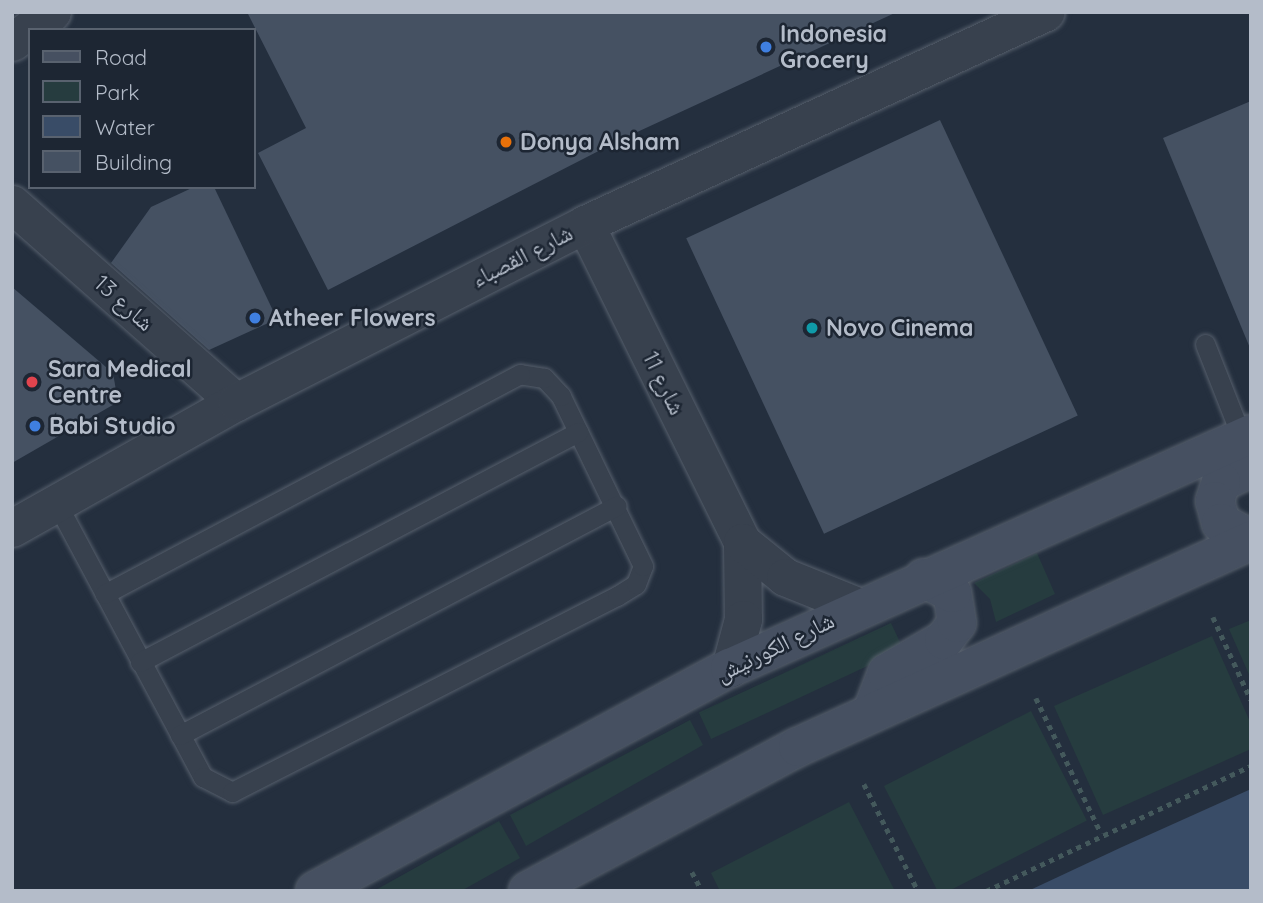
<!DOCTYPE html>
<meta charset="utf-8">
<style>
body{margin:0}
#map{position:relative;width:1263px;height:903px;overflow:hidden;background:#242f3e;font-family:Quicksand,"Noto Naskh Arabic",sans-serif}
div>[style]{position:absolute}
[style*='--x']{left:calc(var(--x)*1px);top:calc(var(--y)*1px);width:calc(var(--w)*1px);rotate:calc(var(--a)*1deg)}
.green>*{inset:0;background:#263c3f;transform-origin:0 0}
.water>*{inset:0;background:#394c67}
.building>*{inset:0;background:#455162;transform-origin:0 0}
.path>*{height:4.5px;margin-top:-2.25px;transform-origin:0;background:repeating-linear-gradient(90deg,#44595c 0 5px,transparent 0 10px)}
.roads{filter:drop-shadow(0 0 2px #565f6c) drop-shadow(0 0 2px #565f6c)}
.lane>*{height:19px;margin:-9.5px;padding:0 9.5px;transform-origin:9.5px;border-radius:9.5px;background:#38414e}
.street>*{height:37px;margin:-18.5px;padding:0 18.5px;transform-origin:18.5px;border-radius:18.5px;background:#38414e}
.secondary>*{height:38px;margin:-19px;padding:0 19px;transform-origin:19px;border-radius:19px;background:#465061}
.dots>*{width:19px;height:19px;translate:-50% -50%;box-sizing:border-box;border:4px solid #1d2633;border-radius:50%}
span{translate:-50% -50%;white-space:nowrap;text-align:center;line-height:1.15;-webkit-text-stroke:5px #1d2633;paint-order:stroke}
.poi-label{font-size:23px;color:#b4bcc9;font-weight:700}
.left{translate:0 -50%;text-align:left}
.street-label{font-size:23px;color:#b4bcc9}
.frame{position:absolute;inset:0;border:14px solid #b4bcc9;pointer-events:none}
.legend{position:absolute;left:28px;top:28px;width:228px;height:161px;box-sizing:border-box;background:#1d2633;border:2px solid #59626f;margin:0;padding:9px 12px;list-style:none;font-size:21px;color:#b4bcc9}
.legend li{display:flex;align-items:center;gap:14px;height:35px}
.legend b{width:35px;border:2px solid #59626f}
</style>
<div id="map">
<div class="green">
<div style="clip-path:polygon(1037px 553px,1055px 594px,996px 622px,990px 599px,974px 583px)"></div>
<div style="clip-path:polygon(1251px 620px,1251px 679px,1229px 629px)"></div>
<div style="left:891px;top:623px;width:29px;height:212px;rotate:65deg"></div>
<div style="clip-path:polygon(1212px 636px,1251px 724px,1251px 749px,1103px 815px,1054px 706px)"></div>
<div style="left:1031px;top:711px;width:123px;height:165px;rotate:63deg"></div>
<div style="clip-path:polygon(690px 720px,703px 745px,526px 846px,510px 815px)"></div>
<div style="clip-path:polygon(849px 802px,895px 891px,720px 891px,711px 873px)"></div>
<div style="clip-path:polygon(499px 821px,520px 858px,461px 891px,374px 891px)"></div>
</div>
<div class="water">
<div style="clip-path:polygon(1251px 789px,1251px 891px,1028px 891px,1122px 847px)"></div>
</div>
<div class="building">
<div style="clip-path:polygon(247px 12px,897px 12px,622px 139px,328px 290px,258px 153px,306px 128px)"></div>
<div style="clip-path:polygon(1251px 101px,1251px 348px,1250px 348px,1163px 138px)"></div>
<div style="left:940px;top:120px;width:326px;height:280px;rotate:65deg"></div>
<div style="clip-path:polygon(194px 187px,214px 187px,277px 319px,209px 350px,111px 263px,151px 207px)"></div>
<div style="clip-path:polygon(12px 287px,113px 373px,118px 402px,12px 463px)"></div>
</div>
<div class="path">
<div style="--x:1213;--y:617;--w:91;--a:65.4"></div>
<div style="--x:1036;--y:698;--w:150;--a:64.3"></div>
<div style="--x:864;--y:784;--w:120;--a:63.2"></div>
<div style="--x:692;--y:872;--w:21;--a:62"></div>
<div style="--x:986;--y:891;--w:293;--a:-25.3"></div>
</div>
<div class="roads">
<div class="lane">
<div style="--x:1205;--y:344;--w:101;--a:68.5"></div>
<div style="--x:56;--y:502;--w:312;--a:61.9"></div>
<div style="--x:203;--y:777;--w:33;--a:27"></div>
<div style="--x:232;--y:792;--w:432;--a:-27"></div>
<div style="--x:617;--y:596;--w:22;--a:-32"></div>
<div style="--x:636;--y:584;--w:19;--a:-69"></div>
<div style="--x:643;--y:566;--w:189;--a:-115.8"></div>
<div style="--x:561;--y:396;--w:25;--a:-133"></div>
<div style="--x:544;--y:378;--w:24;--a:-171"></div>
<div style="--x:520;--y:374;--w:470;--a:152.1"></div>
<div style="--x:140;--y:662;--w:495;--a:-27.7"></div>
<div style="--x:180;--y:735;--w:493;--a:-27.7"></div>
</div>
<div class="street">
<div style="--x:12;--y:42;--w:50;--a:-36.9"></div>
<div style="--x:12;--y:204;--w:299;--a:41.5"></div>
<div style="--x:585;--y:224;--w:355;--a:63.7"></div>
<div style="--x:742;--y:542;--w:77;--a:89.3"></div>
<div style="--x:743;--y:619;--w:51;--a:104.9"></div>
<div style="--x:12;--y:528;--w:257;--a:-29.4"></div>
<div style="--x:236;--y:402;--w:392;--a:-27"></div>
<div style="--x:585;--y:224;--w:507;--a:-24.7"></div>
<div style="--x:742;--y:542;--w:55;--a:39.1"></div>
<div style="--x:785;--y:577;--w:81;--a:21.8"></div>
</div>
<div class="secondary">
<div style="--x:1251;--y:468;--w:33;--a:155"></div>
<div style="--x:1221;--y:482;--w:20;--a:108"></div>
<div style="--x:1215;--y:501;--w:23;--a:75"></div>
<div style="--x:1221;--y:523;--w:34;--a:28"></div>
<div style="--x:872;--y:712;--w:42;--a:-69"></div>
<div style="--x:887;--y:673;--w:66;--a:-30.1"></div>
<div style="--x:944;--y:640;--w:21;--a:-53"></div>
<div style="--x:957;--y:623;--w:30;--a:-99"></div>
<div style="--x:952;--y:593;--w:32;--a:-152"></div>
<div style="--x:315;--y:891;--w:471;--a:-28.3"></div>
<div style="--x:730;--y:668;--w:571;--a:-24.19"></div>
<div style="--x:528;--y:891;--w:306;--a:-28.1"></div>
<div style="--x:798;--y:747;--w:498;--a:-24.5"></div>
</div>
</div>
<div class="dots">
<div style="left:766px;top:47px;background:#3f7fe0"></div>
<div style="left:506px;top:142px;background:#e8710a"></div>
<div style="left:255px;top:318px;background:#3f7fe0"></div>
<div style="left:812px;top:328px;background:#0f9aa8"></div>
<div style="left:32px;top:382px;background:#e0444e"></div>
<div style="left:35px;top:426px;background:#3f7fe0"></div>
</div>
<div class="poi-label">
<span class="left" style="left:780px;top:47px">Indonesia<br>Grocery</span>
<span class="left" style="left:520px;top:142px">Donya Alsham</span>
<span class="left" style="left:269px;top:318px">Atheer Flowers</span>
<span class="left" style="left:826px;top:328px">Novo Cinema</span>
<span class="left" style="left:48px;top:382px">Sara Medical<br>Centre</span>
<span class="left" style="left:49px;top:426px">Babi Studio</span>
</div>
<div class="street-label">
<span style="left:522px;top:256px;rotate:-27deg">شارع القصباء</span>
<span style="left:124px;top:303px;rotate:42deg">شارع 13</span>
<span style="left:664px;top:383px;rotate:64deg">شارع 11</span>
<span style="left:775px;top:647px;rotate:-26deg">شارع الكورنيش</span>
</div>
<div class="frame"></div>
<ul class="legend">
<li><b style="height:9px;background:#465061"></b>Road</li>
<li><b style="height:19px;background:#263c3f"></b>Park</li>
<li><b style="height:19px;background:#394c67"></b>Water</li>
<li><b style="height:19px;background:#455162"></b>Building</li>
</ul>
</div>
